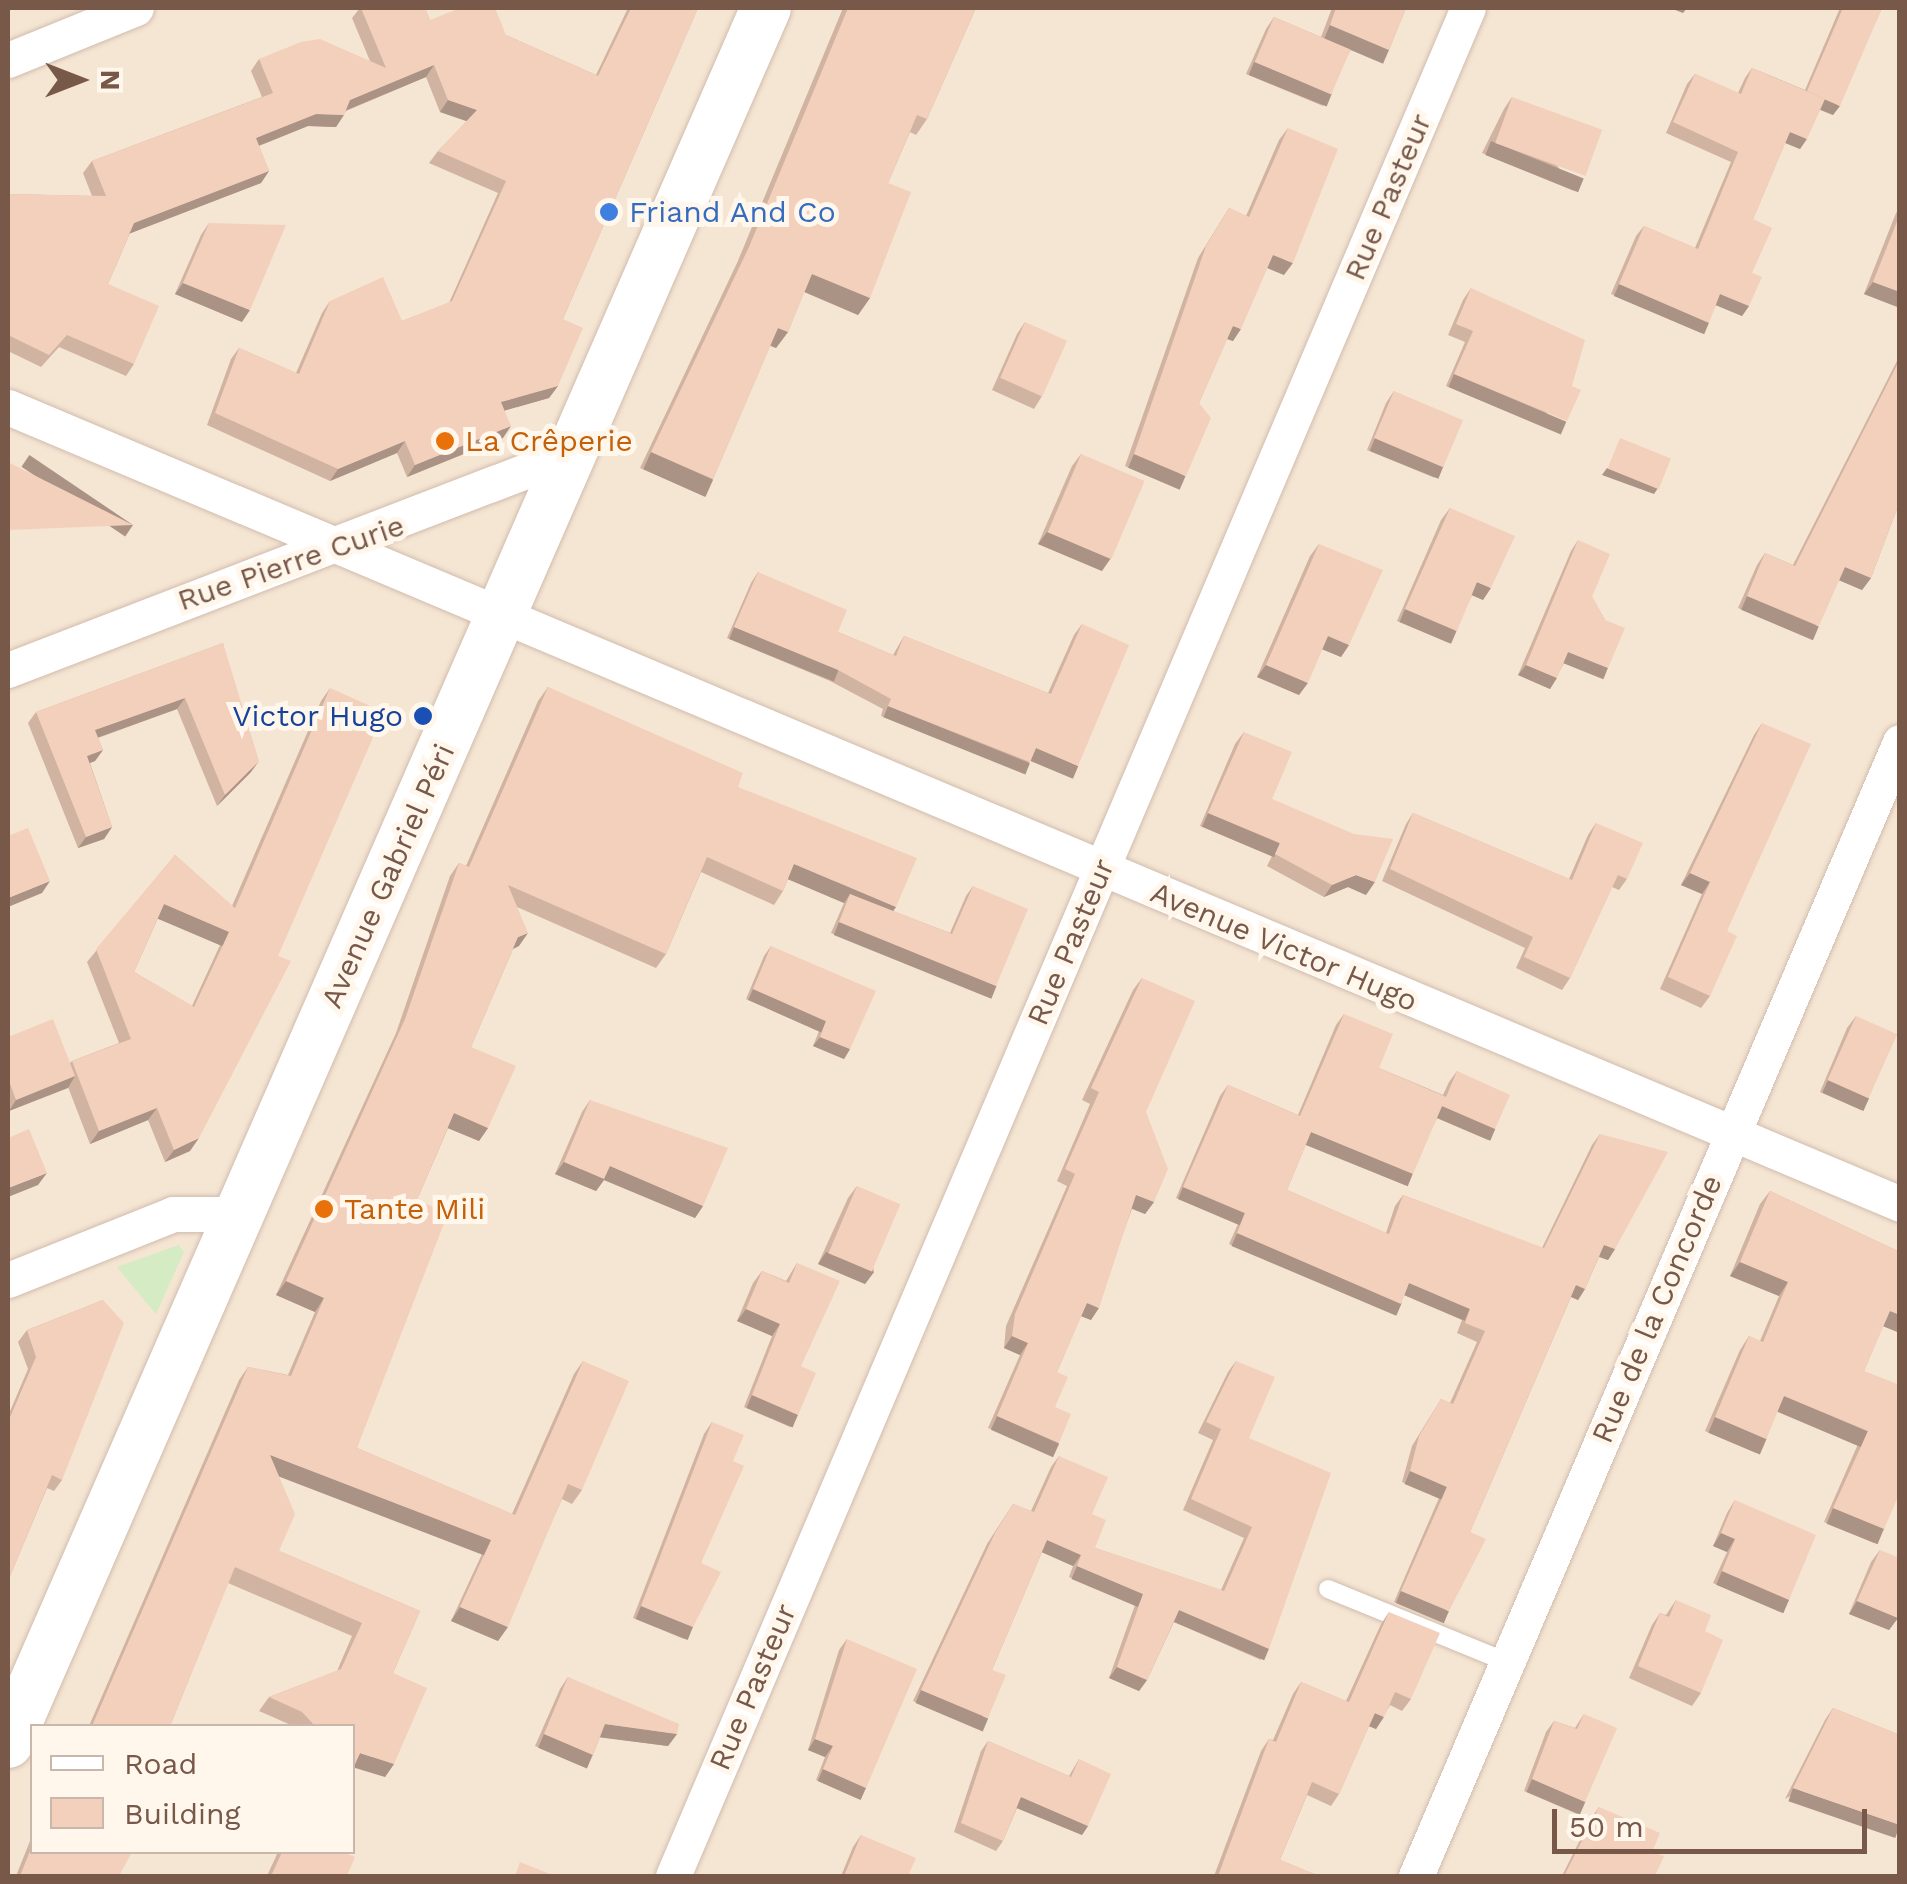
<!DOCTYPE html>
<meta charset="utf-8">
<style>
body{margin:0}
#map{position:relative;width:1907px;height:1884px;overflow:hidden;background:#fdf3e5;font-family:"Work Sans",sans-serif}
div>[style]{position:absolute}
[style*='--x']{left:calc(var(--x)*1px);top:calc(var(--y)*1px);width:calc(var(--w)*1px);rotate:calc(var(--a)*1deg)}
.residential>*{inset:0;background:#f5e5d3}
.green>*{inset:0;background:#d4ebc3}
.roads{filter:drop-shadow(0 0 2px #d1bcad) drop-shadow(0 0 2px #d1bcad)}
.lane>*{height:18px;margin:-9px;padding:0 9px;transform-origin:9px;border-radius:9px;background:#fff}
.street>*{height:35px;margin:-17.5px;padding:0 17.5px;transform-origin:17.5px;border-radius:17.5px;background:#fff}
.secondary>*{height:50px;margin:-25px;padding:0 25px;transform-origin:25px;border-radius:25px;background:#fff}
.wall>*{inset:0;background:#d1b3a2}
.shaded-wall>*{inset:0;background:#aa9284;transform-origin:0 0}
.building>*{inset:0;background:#f3d0bc;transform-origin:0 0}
.dots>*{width:28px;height:28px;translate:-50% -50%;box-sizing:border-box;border:5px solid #fff7ec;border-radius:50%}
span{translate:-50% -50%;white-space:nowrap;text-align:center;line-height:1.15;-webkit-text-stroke:10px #fff7ec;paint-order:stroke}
.street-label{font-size:30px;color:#775849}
.shop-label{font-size:30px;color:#366cbe}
.left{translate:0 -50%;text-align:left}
.food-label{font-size:30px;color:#c56008}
.transit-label{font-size:30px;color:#164399}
.right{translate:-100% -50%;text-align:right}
.frame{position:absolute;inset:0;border:10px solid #775849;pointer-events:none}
.legend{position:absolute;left:30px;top:1724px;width:325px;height:130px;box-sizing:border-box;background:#fff7ec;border:2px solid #c9b7ab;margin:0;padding:12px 18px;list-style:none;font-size:30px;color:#775849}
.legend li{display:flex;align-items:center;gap:20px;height:50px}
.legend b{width:50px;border:2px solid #c9b7ab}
.north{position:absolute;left:30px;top:30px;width:100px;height:100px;-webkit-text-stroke:8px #fff7ec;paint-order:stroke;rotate:90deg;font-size:28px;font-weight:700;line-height:40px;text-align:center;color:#775849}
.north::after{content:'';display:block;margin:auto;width:35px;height:45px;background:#775849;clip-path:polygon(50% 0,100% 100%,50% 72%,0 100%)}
.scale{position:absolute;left:1552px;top:1809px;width:315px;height:45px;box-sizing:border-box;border:5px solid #775849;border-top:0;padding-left:12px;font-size:30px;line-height:35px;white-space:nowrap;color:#775849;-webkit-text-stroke:8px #fff7ec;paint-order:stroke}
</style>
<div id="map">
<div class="residential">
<div style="clip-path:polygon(evenodd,8px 8px,1899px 8px,1899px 1876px,8px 1876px,8px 8px,32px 1726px,352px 1726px,352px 1852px,32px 1852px,32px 1726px)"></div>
</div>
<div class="green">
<div style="clip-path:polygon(179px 1245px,184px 1252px,156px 1314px,117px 1267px)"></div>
</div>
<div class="roads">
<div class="lane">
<div style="--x:1328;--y:1589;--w:193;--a:22.2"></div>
</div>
<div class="street">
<div style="--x:8;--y:60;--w:138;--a:-22.1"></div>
<div style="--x:8;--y:407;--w:2053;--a:22.84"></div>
<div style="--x:8;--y:670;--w:604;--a:-21.04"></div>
<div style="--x:8;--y:1280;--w:178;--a:-21.8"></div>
<div style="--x:173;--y:1214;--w:66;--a:0"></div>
<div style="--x:673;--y:1876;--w:2030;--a:-66.95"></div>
<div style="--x:1416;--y:1876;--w:1233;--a:-66.89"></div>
</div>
<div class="secondary">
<div style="--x:8;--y:1743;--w:1893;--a:-66.4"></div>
</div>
</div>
<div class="wall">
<div style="clip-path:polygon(360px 8px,425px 8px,430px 20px,506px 35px,596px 75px,628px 8px,698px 8px,563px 319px,558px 386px,549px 398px,505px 410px,503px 438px,407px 477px,397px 453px,330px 481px,207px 425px,231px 359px,239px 348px,296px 373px,322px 313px,330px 301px,402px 321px,449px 303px,498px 193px,429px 163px,438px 151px,467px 121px,440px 112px,426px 77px,346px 111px,336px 127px,308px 126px,259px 146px,269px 171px,261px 183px,130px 233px,108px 284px,134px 364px,126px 376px,59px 347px,41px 367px,8px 351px,8px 194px,92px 196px,83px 173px,92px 161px,262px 97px,251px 71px,259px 59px,370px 61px,352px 18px)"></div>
<div style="clip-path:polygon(843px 8px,976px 8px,927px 119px,916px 135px,910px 132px,888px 183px,870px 298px,858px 315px,804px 292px,788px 332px,776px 348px,770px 346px,713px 479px,702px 495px,640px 468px,737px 263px)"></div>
<div style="clip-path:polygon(1332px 8px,1406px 8px,1389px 50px,1381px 62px,1351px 49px,1323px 106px,1246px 74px,1266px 29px,1274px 17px,1321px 37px)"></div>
<div style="clip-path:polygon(1840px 8px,1882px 8px,1833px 115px,1820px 110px,1800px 149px,1785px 143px,1753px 219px,1752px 273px,1749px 306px,1742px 316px,1716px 305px,1701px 333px,1611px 294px,1636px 236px,1644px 226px,1695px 248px,1731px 162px,1666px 133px,1687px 84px,1695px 74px,1738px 93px,1745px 78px,1752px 68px,1805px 90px)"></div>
<div style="clip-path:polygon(1512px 97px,1574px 191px,1482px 153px,1504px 109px)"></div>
<div style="clip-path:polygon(1288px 128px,1284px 275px,1267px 268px,1233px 341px,1227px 339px,1199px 403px,1177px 488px,1125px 466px,1198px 258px,1229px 208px,1246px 216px,1279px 140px)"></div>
<div style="clip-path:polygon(1900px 208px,1900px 308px,1864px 294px,1896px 213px)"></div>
<div style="clip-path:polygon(209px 223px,242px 322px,175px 294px,201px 235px)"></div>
<div style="clip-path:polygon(1471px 288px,1559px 433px,1446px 386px,1465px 342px,1448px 335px,1463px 300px)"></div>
<div style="clip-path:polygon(1025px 322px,1042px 396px,1034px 409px,992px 390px,1017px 334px)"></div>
<div style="clip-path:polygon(1900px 355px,1900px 501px,1871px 578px,1862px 590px,1839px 580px,1810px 638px,1738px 608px,1757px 565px,1765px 553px,1793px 565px)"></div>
<div style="clip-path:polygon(1394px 391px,1435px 478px,1367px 450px,1386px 403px)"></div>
<div style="clip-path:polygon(1081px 454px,1102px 571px,1038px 544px,1072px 466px)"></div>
<div style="clip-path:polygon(1450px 508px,1483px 600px,1472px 595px,1449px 643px,1397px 621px,1441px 520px)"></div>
<div style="clip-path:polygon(1578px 540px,1592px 597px,1605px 620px,1608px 668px,1601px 678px,1564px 663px,1550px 689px,1518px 675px,1571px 551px)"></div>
<div style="clip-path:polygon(1319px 544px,1349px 645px,1341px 657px,1322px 649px,1299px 695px,1257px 677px,1310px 556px)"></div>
<div style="clip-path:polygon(758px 572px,838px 632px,893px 655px,904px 636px,1048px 693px,1074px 635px,1082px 624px,1071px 777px,1031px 760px,1022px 772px,881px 716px,883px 709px,830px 681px,727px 638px,751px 583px)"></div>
<div style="clip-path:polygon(223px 643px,251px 772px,217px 806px,177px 709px,98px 738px,103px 750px,95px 761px,90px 763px,112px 827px,104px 839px,78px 848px,28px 723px,36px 712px)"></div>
<div style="clip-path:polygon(548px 687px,738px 787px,896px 907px,893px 911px,950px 933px,966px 896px,973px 886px,988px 997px,831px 933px,844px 903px,788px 879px,783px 891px,774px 905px,701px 872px,666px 954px,656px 968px,517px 907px,519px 946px,513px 949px,471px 1047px,488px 1128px,479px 1141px,448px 1128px,417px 1200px,357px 1448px,512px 1514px,574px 1374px,583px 1361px,582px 1490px,572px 1504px,562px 1499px,498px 1641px,451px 1621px,482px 1554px,279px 1476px,279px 1551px,420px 1611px,393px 1673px,394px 1764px,385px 1777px,352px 1726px,293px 1726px,259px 1711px,269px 1697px,337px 1671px,352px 1636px,228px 1583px,170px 1726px,89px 1726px,239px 1380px,248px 1367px,288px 1375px,315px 1312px,276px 1295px,396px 1033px,450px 876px,459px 863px,466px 866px,538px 701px)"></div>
<div style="clip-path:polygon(evenodd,330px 688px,190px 1151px,165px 1162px,148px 1120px,90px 1144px,68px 1087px,9px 1111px,8px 1037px,70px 1063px,72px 1061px,119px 1043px,87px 962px,175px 855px,232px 906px,321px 701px,330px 688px,158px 918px,220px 945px,192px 1006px,134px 972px,158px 918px)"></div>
<div style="clip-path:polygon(1762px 723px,1727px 931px,1710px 996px,1701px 1008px,1660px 989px,1702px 894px,1681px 885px,1754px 735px)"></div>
<div style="clip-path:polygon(1244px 732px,1272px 799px,1366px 895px,1348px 887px,1324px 897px,1267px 866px,1272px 856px,1200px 826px,1235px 744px)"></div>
<div style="clip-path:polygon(1413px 813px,1569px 879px,1588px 835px,1596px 823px,1627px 879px,1619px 890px,1612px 887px,1570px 978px,1562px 990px,1516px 968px,1525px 948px,1382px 881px,1406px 824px)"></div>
<div style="clip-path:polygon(771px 946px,850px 1049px,844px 1059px,813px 1046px,819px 1031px,746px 999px,764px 956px)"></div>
<div style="clip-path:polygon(1142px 978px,1146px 1112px,1154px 1202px,1145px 1214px,1132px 1209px,1091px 1320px,1081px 1316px,1057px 1372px,1055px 1407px,1059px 1443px,1051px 1455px,988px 1428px,1020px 1355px,1004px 1348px,1006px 1326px,1067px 1186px,1057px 1181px,1090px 1104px,1082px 1100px,1133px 990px)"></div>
<div style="clip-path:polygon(1344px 1014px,1379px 1068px,1443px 1095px,1449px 1082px,1457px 1071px,1495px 1129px,1488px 1140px,1437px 1118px,1405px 1185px,1306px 1144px,1287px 1190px,1386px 1233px,1395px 1206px,1403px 1195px,1542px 1248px,1592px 1145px,1600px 1134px,1615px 1249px,1608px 1260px,1599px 1257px,1585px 1289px,1578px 1300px,1571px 1297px,1470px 1532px,1442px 1622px,1394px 1602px,1439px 1498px,1402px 1482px,1412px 1446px,1441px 1399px,1450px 1403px,1477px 1342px,1457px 1333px,1462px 1320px,1404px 1295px,1393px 1314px,1229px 1244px,1238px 1224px,1176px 1198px,1220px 1096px,1228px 1085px,1298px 1115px,1336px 1025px)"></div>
<div style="clip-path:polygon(1856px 1016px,1861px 1110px,1820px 1092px,1847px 1028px)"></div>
<div style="clip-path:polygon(590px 1100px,703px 1206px,695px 1218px,604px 1180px,596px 1191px,555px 1174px,582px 1112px)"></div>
<div style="clip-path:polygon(857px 1186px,874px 1272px,865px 1284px,818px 1264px,848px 1198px)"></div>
<div style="clip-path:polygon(1770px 1191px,1900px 1252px,1900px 1333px,1883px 1326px,1864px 1371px,1884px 1529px,1874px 1543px,1824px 1522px,1858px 1444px,1777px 1411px,1766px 1439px,1756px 1453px,1705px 1431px,1740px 1350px,1749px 1336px,1760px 1341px,1779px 1296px,1730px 1276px,1760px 1204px)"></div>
<div style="clip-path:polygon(797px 1263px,801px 1366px,798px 1415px,790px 1427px,744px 1407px,772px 1336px,737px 1321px,753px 1283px,762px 1271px,786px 1281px)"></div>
<div style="clip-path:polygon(103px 1300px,62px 1480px,54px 1491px,47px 1488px,8px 1581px,8px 1416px,28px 1369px,18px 1342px,27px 1330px)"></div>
<div style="clip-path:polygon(1236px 1361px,1249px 1438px,1261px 1660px,1174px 1622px,1147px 1680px,1139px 1691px,1109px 1678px,1135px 1605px,1069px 1577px,1073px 1566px,1042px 1552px,992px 1670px,980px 1729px,913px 1701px,987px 1544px,1013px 1504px,1031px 1511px,1051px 1467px,1059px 1456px,1092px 1514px,1095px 1548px,1221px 1590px,1244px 1538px,1183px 1510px,1213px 1440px,1198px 1433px,1228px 1372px)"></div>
<div style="clip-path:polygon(712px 1422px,733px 1461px,701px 1563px,693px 1627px,684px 1639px,633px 1618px,704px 1434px)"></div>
<div style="clip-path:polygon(1735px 1500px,1789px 1600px,1780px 1612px,1713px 1583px,1727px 1552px,1713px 1546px,1727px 1513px)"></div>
<div style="clip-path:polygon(1880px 1550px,1898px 1618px,1889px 1630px,1849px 1614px,1871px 1562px)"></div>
<div style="clip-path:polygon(1676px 1600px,1705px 1631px,1701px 1693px,1692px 1706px,1629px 1678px,1652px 1625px,1660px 1613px,1666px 1615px)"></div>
<div style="clip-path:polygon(1389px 1612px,1411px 1699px,1402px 1711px,1390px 1705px,1376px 1729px,1369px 1726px,1339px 1794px,1331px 1806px,1307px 1795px,1280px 1860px,1319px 1876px,1214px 1876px,1261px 1751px,1269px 1739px,1273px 1740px,1293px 1694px,1301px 1682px,1346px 1701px,1381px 1624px)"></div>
<div style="clip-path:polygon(847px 1639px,866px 1788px,859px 1799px,816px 1780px,825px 1757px,808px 1750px,839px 1650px)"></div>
<div style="clip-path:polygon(568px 1677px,677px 1734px,668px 1746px,600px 1737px,593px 1755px,584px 1767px,535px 1746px,560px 1689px)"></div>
<div style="clip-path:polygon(1833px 1708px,1900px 1735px,1785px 1799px,1825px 1720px)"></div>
<div style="clip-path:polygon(1584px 1714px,1585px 1802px,1577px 1814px,1524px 1791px,1546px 1732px,1554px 1721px,1575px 1728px)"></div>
<div style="clip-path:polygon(988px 1741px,1069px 1776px,1079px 1759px,1088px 1826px,1082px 1835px,1017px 1808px,1003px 1841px,996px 1851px,954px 1832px,981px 1751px)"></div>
<div style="clip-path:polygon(1599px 1807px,1652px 1852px,1655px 1876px,1562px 1876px,1590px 1820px)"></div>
<div style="clip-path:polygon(861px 1835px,908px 1876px,841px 1876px,853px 1847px)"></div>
<div style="clip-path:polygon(32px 1836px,32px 1852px,119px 1876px,16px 1876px)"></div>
<div style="clip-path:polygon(278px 1852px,342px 1852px,347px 1876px,267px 1876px)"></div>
</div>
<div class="shaded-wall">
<div style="clip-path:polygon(1670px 8px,1687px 8px,1683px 13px)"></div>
<div style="left:1330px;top:25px;width:64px;height:15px;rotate:23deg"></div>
<div style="left:1254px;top:62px;width:84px;height:14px;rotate:22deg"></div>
<div style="clip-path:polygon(434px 65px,426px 77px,342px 112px,350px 100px)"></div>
<div style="clip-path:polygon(1806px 92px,1840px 106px,1833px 115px,1800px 101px)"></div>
<div style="clip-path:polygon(448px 100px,477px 110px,469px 122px,440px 112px)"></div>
<div style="clip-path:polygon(316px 114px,344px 115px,336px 127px,308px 126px,248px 150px,256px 138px)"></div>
<div style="clip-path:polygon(1790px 132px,1807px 139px,1800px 149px,1783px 142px)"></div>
<div style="left:1491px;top:141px;width:100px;height:15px;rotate:22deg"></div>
<div style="clip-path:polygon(269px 171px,261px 183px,126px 235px,134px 223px)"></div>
<div style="clip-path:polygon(1273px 255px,1293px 263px,1284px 275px,1265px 267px)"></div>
<div style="clip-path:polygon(812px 274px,870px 298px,858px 315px,800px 290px)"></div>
<div style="clip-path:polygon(1873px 282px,1900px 292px,1900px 308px,1864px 294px)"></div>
<div style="clip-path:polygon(183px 283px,250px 310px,242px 322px,175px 294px)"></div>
<div style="left:1619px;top:284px;width:98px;height:13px;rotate:23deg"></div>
<div style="clip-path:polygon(1720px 294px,1749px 306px,1742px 316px,1713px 304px)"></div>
<div style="clip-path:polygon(1233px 326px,1241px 329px,1233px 341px,1224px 338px)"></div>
<div style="clip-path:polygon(778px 328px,788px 332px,776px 348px,767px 344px)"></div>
<div style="left:1454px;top:374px;width:122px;height:14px;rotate:23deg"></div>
<div style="clip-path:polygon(558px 386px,549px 398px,493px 414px,501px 402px)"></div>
<div style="clip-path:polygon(511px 426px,503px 438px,407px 477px,415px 465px)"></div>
<div style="left:1375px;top:438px;width:74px;height:14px;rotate:22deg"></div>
<div style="clip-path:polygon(405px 441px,397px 453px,330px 481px,338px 469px)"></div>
<div style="left:651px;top:452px;width:68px;height:19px;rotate:24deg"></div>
<div style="left:1134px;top:454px;width:56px;height:15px;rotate:23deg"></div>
<div style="clip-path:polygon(1607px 468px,1658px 488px,1654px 494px,1602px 475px)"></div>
<div style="left:133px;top:525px;width:14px;height:125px;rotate:124deg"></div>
<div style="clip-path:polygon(1047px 532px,1111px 558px,1102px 571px,1038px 544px)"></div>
<div style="clip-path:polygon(1845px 567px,1871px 578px,1862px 590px,1836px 579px)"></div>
<div style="clip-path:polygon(1477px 582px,1491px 588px,1483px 600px,1469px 594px)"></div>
<div style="left:1747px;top:596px;width:78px;height:15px;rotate:23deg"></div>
<div style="left:1405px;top:609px;width:56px;height:14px;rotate:23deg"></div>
<div style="left:734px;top:627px;width:113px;height:13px;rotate:22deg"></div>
<div style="clip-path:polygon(1328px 636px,1349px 645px,1341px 657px,1319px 648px)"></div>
<div style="left:1568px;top:652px;width:43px;height:12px;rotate:22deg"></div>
<div style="clip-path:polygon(1266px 665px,1308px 683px,1299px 695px,1257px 677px)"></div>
<div style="clip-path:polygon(1526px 665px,1557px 678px,1550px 689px,1518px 675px)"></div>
<div style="clip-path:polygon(185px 698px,177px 709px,88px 741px,95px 730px)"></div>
<div style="left:888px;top:706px;width:153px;height:12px;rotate:22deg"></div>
<div style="left:1036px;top:748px;width:46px;height:14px;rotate:23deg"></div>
<div style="clip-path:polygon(103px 750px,95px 761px,79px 767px,87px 756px)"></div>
<div style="clip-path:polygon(259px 761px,251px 772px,217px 806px,225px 795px)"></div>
<div style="left:1208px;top:813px;width:78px;height:15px;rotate:23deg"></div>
<div style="clip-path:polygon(112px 827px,104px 839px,78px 848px,86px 837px)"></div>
<div style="clip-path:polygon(794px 864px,896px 907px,886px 921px,850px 894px,844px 903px,785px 878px)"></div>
<div style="clip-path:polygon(1690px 873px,1710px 882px,1702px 894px,1681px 885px)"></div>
<div style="clip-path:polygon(1356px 875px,1375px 882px,1366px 895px,1348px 887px,1324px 897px,1332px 885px)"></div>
<div style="clip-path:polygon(50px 881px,42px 893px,8px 907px,8px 898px)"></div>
<div style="left:164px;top:904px;width:71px;height:16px;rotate:23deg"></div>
<div style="left:839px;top:922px;width:170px;height:14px;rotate:22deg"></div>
<div style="clip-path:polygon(528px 933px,519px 946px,508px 951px,518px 937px)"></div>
<div style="left:753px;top:989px;width:80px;height:12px;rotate:24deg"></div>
<div style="clip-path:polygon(820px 1037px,850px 1049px,844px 1059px,813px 1046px)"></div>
<div style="clip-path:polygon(75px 1076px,68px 1088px,9px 1111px,16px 1100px)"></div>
<div style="left:1828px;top:1080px;width:45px;height:14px;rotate:24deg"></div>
<div style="left:1442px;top:1106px;width:58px;height:13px;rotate:23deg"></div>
<div style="clip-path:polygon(157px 1108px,148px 1120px,90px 1144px,99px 1131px)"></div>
<div style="clip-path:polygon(454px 1113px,488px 1128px,479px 1141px,445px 1127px)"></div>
<div style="left:1311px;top:1132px;width:110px;height:14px;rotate:22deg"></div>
<div style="clip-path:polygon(199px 1138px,190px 1151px,165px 1162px,174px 1150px)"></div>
<div style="clip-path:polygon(564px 1162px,610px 1166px,703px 1206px,695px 1218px,604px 1180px,596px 1191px,555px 1174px)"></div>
<div style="clip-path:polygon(47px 1173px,38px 1185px,8px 1197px,8px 1188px)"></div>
<div style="left:1183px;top:1187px;width:67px;height:13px;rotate:23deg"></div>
<div style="clip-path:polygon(1136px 1195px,1154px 1202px,1145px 1214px,1128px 1207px)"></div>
<div style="left:1237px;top:1233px;width:179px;height:14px;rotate:23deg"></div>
<div style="clip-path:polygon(1604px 1245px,1615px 1249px,1608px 1260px,1597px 1256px)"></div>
<div style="clip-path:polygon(826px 1252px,874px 1272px,865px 1284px,818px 1264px)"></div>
<div style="clip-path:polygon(1740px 1262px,1788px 1282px,1779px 1296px,1730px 1276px)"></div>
<div style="clip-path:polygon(286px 1281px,324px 1298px,315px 1312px,276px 1295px)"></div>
<div style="left:1409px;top:1283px;width:66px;height:13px;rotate:23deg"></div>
<div style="clip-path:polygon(1576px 1285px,1585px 1289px,1578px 1300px,1569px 1296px)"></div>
<div style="clip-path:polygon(1087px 1303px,1099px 1308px,1091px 1320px,1078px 1315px)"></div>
<div style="clip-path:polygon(746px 1309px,780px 1324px,772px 1336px,737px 1321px)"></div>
<div style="clip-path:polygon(1890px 1311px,1900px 1315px,1900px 1333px,1880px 1325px)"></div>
<div style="clip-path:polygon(1012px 1336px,1028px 1343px,1020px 1355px,1004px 1348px)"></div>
<div style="left:752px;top:1395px;width:50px;height:14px;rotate:23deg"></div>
<div style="left:1784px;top:1396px;width:91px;height:17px;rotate:23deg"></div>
<div style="left:997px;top:1416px;width:68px;height:15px;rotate:24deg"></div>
<div style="left:1715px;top:1417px;width:56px;height:17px;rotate:23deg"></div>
<div style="left:270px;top:1455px;width:237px;height:17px;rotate:21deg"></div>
<div style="left:1410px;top:1471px;width:40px;height:14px;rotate:23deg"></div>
<div style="left:1833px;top:1508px;width:55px;height:17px;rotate:22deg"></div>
<div style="clip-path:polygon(1721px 1533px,1735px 1539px,1727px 1552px,1713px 1546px)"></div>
<div style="clip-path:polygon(1047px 1540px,1081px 1555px,1073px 1566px,1039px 1551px)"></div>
<div style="left:1077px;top:1566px;width:72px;height:14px;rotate:23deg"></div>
<div style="left:1722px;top:1571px;width:73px;height:15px;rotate:23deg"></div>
<div style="left:1401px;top:1591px;width:52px;height:13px;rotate:23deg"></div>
<div style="clip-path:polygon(1857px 1601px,1898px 1618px,1889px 1630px,1849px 1614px)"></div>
<div style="left:641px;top:1606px;width:56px;height:14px;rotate:22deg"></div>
<div style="clip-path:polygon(460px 1607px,508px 1627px,498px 1641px,451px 1621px)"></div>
<div style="left:1179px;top:1610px;width:98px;height:13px;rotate:23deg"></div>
<div style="clip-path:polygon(1117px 1667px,1147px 1680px,1139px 1691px,1109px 1678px)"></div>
<div style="left:921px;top:1690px;width:73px;height:14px;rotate:23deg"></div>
<div style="clip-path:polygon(1365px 1709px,1384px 1717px,1376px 1729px,1356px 1721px)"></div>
<div style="clip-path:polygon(605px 1724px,677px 1734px,668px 1746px,597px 1737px)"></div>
<div style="left:544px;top:1734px;width:53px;height:15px;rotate:23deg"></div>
<div style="clip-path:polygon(815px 1739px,833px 1746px,825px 1757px,808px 1750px)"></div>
<div style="clip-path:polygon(360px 1753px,394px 1764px,385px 1777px,352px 1767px)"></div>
<div style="left:823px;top:1769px;width:47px;height:13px;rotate:24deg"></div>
<div style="left:1532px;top:1779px;width:58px;height:14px;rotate:23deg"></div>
<div style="left:1793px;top:1788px;width:113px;height:14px;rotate:19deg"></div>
<div style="clip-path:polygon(1021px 1797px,1088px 1826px,1082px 1835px,1014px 1807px)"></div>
</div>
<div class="building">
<div style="clip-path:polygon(361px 8px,425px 8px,430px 20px,460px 8px,495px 8px,506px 35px,598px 76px,631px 8px,698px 8px,563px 319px,583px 328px,558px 386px,501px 402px,511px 426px,415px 465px,405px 441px,338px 469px,215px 413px,239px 348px,299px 374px,330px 301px,383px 277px,402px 321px,452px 301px,506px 181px,438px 151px,477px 110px,448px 100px,434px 65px,350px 100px,344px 115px,316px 114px,256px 138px,269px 171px,134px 223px,108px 284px,159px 306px,134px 364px,67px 335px,49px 355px,8px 335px,8px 194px,106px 196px,92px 161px,273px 93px,259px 59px,301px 42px,320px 39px,386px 68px)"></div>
<div style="clip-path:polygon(848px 8px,976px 8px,927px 119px,917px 115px,888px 183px,911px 192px,870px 298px,812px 274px,788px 332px,778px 328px,713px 479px,651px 452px,749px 247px)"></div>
<div style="clip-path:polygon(1336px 8px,1406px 8px,1389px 50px,1330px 25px)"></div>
<div style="clip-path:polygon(1843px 8px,1882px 8px,1840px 106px,1807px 91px)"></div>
<div style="left:1274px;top:17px;width:83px;height:49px;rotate:23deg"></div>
<div style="clip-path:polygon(1752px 68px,1825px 99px,1807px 139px,1790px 132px,1753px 219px,1772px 228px,1752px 273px,1762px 277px,1749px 306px,1720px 294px,1709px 323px,1619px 284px,1644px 226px,1698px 249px,1738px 152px,1673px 122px,1695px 74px,1741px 94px)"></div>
<div style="left:1512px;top:97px;width:96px;height:49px;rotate:20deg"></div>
<div style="clip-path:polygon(1288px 128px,1338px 149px,1293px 263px,1273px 255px,1241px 329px,1233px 326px,1199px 403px,1211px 418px,1186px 476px,1134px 454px,1206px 246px,1229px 208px,1249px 217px)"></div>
<div style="clip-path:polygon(1900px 214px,1900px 292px,1873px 282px)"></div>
<div style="clip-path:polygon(209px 223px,286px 225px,250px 310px,183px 283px)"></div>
<div style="clip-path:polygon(1471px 288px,1585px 340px,1572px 386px,1581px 390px,1567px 421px,1454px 374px,1473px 331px,1456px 324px)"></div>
<div style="left:1025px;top:322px;width:46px;height:61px;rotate:24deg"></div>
<div style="clip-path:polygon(1900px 359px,1900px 501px,1871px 578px,1845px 567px,1819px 626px,1747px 596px,1765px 553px,1795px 566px)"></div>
<div style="left:1394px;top:391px;width:75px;height:51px;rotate:23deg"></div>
<div style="left:1620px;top:438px;width:55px;height:33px;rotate:22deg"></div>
<div style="left:1081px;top:454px;width:69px;height:85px;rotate:23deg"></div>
<div style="clip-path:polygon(8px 462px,133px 525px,8px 530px)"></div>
<div style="clip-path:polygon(1450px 508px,1515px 536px,1491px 588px,1477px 582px,1457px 631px,1405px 609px)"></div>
<div style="clip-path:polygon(1578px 540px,1610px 554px,1592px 597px,1605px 620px,1625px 628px,1608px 668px,1568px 652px,1557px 678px,1526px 665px)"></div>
<div style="clip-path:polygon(1319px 544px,1383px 570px,1349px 645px,1328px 636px,1308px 683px,1266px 665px)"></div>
<div style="clip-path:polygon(758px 572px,847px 610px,838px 632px,896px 656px,904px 636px,1051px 694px,1082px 624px,1129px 645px,1078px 766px,1036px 748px,1030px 762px,888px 706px,891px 699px,838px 670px,734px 627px)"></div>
<div style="clip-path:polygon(223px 643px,259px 761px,225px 795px,185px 698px,95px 730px,103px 750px,87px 756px,112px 827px,86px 837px,36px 712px)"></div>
<div style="clip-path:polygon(548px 687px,743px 773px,738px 787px,917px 858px,896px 907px,794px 864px,783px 891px,707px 857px,666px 954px,508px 885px,528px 933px,518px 937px,471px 1047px,516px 1066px,488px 1128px,454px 1113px,417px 1200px,448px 1213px,357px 1448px,515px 1515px,583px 1361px,629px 1381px,582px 1490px,568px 1484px,508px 1627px,460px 1607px,491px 1540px,270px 1455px,295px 1514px,279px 1551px,420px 1611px,393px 1673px,427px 1688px,394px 1764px,360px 1753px,352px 1771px,352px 1726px,315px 1726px,302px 1712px,269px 1697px,341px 1669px,362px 1623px,235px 1567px,170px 1726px,92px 1726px,248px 1367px,291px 1376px,324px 1298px,286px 1281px,405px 1019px,459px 863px,469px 867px)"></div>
<div style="clip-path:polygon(evenodd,330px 688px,384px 712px,278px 956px,291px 961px,199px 1138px,174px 1150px,157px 1108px,99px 1131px,72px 1061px,131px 1039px,96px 949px,175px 855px,235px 908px,330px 688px,164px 904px,229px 932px,194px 1007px,134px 972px,164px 904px)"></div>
<div style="clip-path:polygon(1762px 723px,1811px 744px,1727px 931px,1737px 936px,1710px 996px,1668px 977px,1710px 882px,1690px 873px)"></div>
<div style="clip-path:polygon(1244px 732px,1292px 752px,1272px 799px,1354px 834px,1393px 839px,1375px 882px,1356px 875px,1332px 885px,1275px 854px,1280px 843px,1208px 813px)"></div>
<div style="clip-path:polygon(1413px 813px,1572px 880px,1596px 823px,1643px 843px,1627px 879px,1618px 875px,1570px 978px,1524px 957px,1533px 937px,1390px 869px)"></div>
<div style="clip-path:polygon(28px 828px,50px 881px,8px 898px,8px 836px)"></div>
<div style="clip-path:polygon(973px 886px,1028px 909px,996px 986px,839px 922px,850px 894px,952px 934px)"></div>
<div style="clip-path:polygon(771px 946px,876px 991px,850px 1049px,820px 1037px,826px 1021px,753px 989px)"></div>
<div style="clip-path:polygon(1142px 978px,1195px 1001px,1146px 1112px,1168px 1169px,1154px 1202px,1136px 1195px,1099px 1308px,1087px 1303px,1057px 1372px,1068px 1377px,1055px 1407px,1071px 1414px,1059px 1443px,997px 1416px,1028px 1343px,1012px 1336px,1015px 1314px,1075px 1174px,1065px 1169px,1099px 1092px,1091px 1088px)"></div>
<div style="clip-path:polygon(1344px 1014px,1393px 1034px,1379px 1068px,1446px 1097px,1457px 1071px,1510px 1095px,1495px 1129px,1442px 1106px,1413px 1174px,1311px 1132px,1287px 1190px,1389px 1234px,1403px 1195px,1544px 1248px,1600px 1134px,1668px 1152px,1615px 1249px,1604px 1245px,1585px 1289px,1576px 1285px,1470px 1532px,1486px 1539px,1449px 1611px,1401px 1591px,1447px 1487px,1410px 1471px,1419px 1436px,1441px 1399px,1453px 1404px,1485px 1331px,1465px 1323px,1470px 1309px,1409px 1283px,1401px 1304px,1237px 1233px,1245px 1213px,1183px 1187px,1228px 1085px,1300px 1116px)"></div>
<div style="left:1856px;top:1016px;width:45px;height:70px;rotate:24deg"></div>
<div style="clip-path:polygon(53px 1019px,75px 1076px,16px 1100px,8px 1078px,8px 1037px)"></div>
<div style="clip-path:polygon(590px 1100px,728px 1148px,703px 1206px,610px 1166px,604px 1179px,564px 1162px)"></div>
<div style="clip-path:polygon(29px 1129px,47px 1173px,8px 1188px,8px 1138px)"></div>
<div style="left:857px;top:1186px;width:47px;height:73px;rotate:23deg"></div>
<div style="clip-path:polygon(1770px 1191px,1900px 1252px,1900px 1315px,1890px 1311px,1864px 1371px,1900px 1385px,1900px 1492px,1884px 1529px,1833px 1508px,1868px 1431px,1784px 1396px,1766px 1439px,1715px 1417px,1749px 1336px,1763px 1342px,1788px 1282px,1740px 1262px)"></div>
<div style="clip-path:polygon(797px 1263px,840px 1281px,801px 1366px,816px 1373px,798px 1415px,752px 1395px,780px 1324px,746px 1309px,762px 1271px,789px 1283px)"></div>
<div style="clip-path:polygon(103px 1300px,124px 1323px,62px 1480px,52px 1475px,8px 1581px,8px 1422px,36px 1357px,27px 1330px)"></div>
<div style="clip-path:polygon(1236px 1361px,1275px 1377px,1249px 1438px,1331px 1473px,1269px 1649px,1179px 1610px,1147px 1680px,1117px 1667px,1143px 1594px,1077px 1566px,1081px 1555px,1047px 1540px,992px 1670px,1006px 1675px,988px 1718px,921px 1690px,995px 1533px,1013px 1504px,1034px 1512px,1059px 1456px,1108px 1477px,1092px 1514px,1106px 1520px,1095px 1548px,1224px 1591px,1252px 1527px,1191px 1499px,1221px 1429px,1206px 1422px)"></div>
<div style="clip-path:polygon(712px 1422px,744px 1435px,733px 1461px,744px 1466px,701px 1563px,721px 1572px,693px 1627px,641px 1606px)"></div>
<div style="clip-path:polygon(1735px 1500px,1816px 1535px,1789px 1600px,1722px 1571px,1735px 1539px,1721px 1533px)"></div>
<div style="clip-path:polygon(1880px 1550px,1900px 1558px,1900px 1614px,1898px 1618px,1857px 1601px)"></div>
<div style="clip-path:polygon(1676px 1600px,1711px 1615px,1705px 1631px,1723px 1640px,1701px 1693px,1638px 1666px,1660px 1613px,1669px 1617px)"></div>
<div style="clip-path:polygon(1389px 1612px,1440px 1633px,1411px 1699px,1395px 1692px,1384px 1717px,1365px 1709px,1375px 1713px,1339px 1794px,1312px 1782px,1280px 1860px,1319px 1876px,1218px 1876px,1269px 1739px,1276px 1742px,1301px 1682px,1349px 1702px)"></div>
<div style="clip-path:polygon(847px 1639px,917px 1669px,866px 1788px,823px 1769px,833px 1746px,815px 1739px)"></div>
<div style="clip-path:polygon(568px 1677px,679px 1724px,677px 1734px,605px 1724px,593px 1755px,544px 1734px)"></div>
<div style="clip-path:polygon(1833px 1708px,1900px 1735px,1900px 1825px,1793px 1788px)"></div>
<div style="clip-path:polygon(1584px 1714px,1617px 1728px,1585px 1802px,1532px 1779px,1554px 1721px,1577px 1729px)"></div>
<div style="clip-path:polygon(988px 1741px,1071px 1777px,1079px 1759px,1111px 1774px,1088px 1826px,1021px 1797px,1003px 1841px,961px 1823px)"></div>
<div style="clip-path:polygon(1599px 1807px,1660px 1833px,1652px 1852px,1664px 1856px,1655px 1876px,1564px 1876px)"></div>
<div style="clip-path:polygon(861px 1835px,916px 1858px,908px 1876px,844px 1876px)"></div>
<div style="clip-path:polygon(32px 1846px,32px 1852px,132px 1852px,119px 1876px,20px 1876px)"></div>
<div style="clip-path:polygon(282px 1852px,342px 1852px,355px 1857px,347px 1876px,271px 1876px)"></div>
<div style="clip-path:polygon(520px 1862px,555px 1876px,515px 1876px)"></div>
</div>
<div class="dots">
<div style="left:609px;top:212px;background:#3f7fe0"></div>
<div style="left:445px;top:441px;background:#e8710a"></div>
<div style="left:423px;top:716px;background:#1a4fb4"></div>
<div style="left:324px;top:1209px;background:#e8710a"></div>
</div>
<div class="street-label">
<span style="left:1388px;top:197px;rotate:-67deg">Rue Pasteur</span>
<span style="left:291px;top:563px;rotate:-19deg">Rue Pierre Curie</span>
<span style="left:388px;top:876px;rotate:-66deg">Avenue Gabriel Péri</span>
<span style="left:1071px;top:942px;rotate:-67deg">Rue Pasteur</span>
<span style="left:1284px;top:947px;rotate:23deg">Avenue Victor Hugo</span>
<span style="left:1657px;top:1309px;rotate:-67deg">Rue de la Concorde</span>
<span style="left:753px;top:1687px;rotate:-67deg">Rue Pasteur</span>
</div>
<div class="shop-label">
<span class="left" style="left:629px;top:212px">Friand And Co</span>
</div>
<div class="food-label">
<span class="left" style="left:465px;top:441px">La Crêperie</span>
<span class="left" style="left:344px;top:1209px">Tante Mili</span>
</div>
<div class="transit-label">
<span class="right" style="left:403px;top:716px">Victor Hugo</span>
</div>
<div class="frame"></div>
<ul class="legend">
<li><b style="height:12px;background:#fff"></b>Road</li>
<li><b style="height:28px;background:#f3d0bc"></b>Building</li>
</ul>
<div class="north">N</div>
<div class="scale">50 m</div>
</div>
